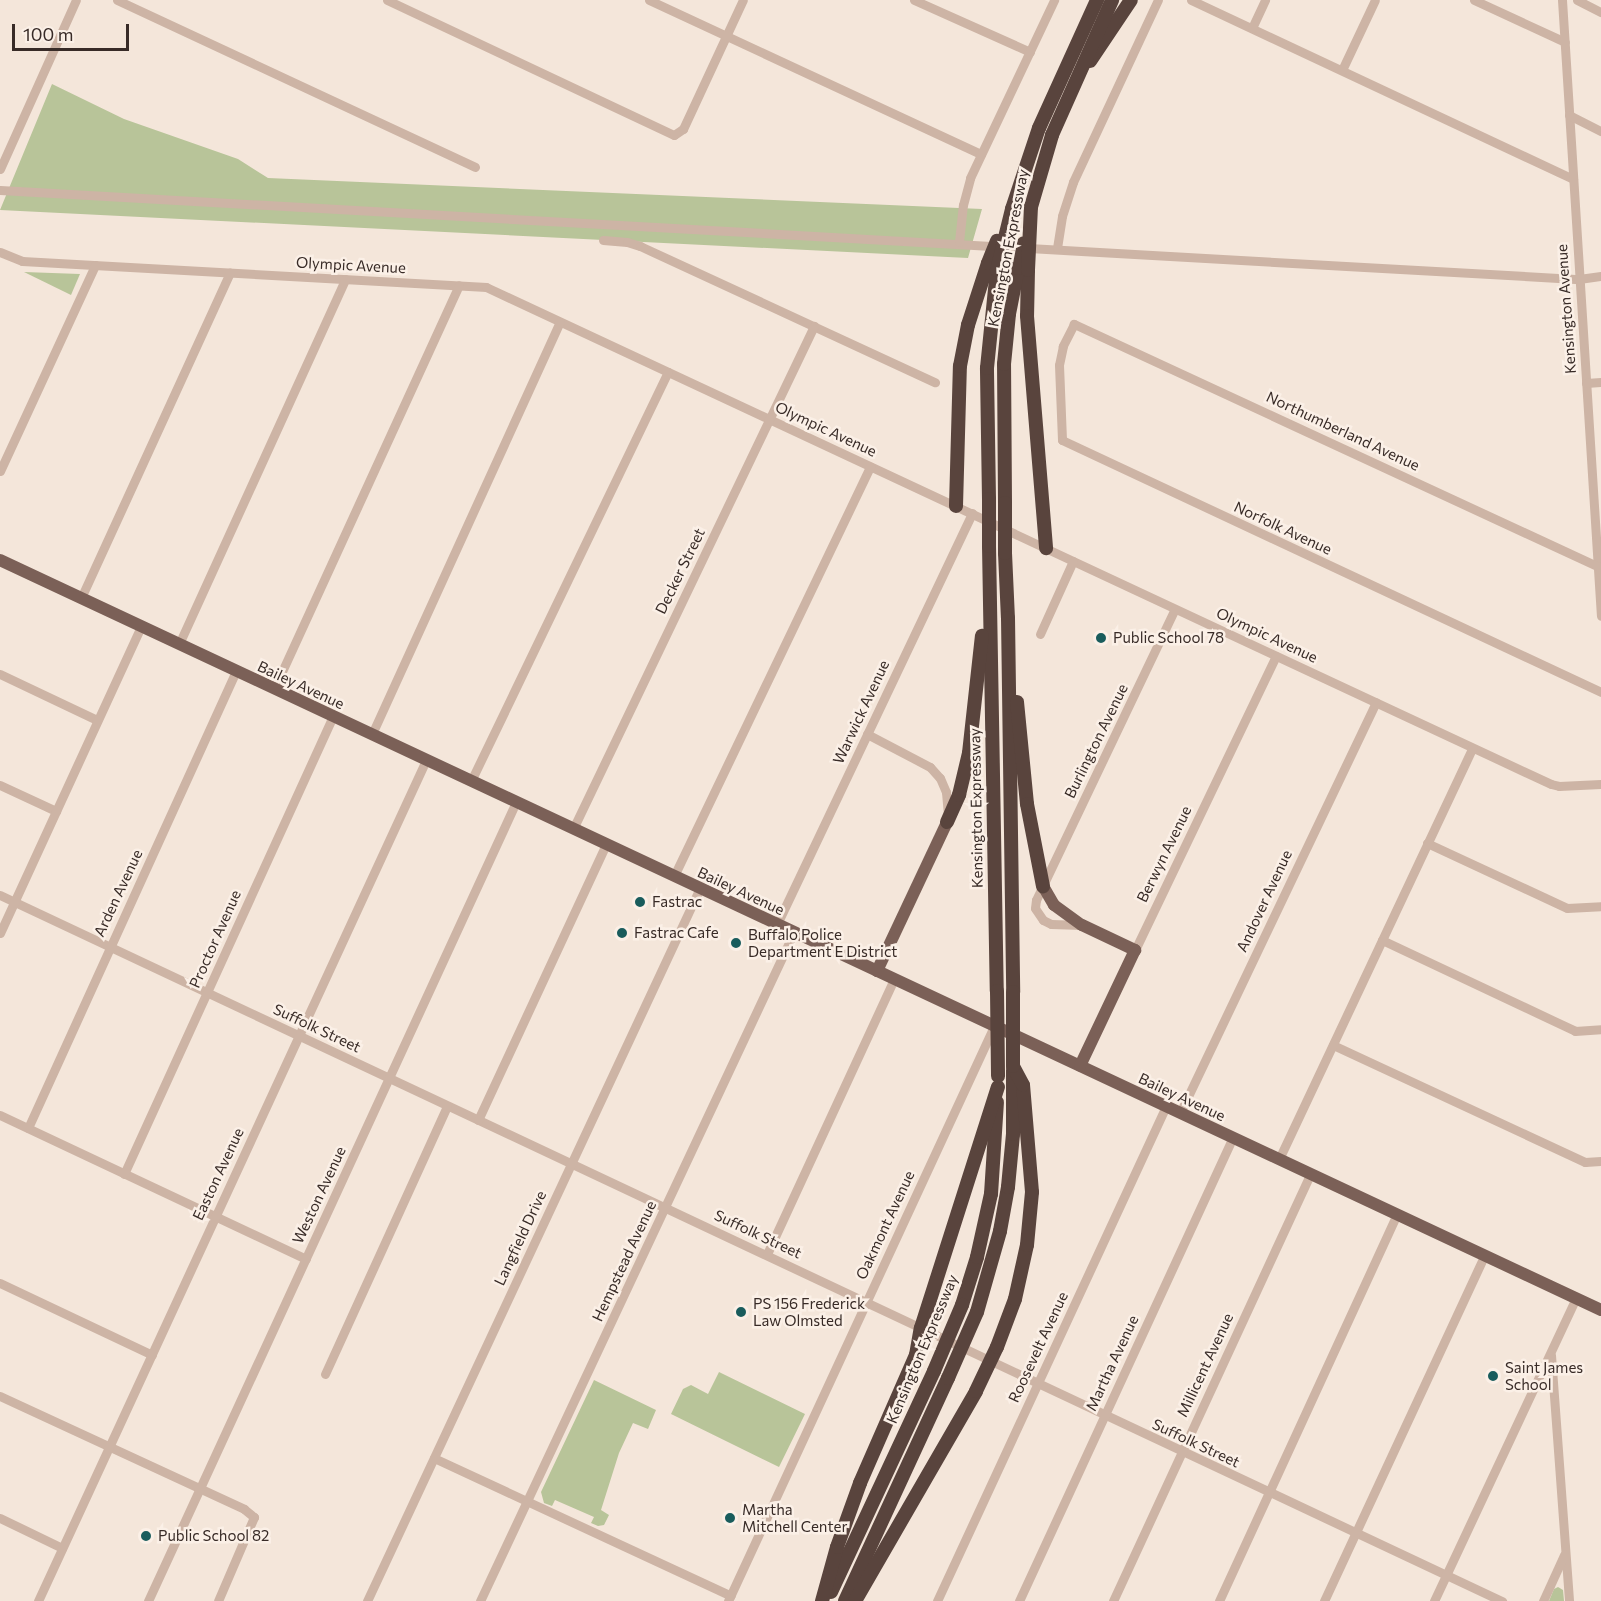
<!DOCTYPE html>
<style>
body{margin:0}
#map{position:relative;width:1601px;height:1601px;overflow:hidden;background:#f4e6da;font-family:Commissioner,sans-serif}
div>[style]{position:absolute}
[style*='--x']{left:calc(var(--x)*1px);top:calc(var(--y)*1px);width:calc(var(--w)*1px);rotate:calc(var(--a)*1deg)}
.green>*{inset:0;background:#b8c499}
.minor>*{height:9px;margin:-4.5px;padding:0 4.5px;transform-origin:4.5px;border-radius:4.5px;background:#cdb4a5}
.major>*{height:12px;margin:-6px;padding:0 6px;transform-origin:6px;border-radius:6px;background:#7b6057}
.highway>*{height:14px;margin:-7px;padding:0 7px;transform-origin:7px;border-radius:7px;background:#59443d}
.highway-bridge>*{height:14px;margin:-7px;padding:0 7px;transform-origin:7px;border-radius:7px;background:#59443d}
.dots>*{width:16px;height:16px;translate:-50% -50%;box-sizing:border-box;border:3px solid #fbf0e7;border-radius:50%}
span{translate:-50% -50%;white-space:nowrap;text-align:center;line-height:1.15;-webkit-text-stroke:5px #fbf0e7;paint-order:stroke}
.street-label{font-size:15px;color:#382b27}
.poi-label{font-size:15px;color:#382b27}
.left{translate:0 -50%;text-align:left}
.scale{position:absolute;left:12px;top:24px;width:117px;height:27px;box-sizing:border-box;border:3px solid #382b27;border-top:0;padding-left:8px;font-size:18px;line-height:21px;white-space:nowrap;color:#382b27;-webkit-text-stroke:4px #fbf0e7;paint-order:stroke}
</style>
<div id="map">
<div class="green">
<div style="clip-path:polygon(52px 84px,124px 119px,238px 159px,268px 178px,982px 209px,968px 258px,0 210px)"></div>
<div style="clip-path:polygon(24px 272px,80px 274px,71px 295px)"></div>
<div style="clip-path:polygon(719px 1372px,805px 1414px,779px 1467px,671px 1414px,683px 1389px,691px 1385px,708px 1394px)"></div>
<div style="clip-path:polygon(594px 1380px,656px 1410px,648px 1429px,633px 1423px,619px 1453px,601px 1510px,609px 1515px,604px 1525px,598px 1526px,591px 1523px,594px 1517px,555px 1500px,552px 1506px,544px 1503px,541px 1492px)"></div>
<div style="clip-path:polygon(1558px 1587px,1563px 1590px,1564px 1601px,1549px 1601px,1554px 1589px)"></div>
</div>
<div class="minor">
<div style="--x:117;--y:0;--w:395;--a:25"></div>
<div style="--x:387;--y:0;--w:317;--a:25.2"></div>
<div style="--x:674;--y:135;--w:11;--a:-34"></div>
<div style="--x:683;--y:129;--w:142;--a:-65.1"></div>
<div style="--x:649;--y:0;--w:366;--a:24.9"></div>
<div style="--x:914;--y:0;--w:127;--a:24.1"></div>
<div style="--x:1191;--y:0;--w:422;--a:25.1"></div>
<div style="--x:1474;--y:0;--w:100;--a:24.8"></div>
<div style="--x:1562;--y:0;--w:617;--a:86.38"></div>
<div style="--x:1577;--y:0;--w:27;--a:27"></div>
<div style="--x:1252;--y:28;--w:31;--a:-65"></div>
<div style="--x:1342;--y:70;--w:77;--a:-64.8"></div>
<div style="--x:1569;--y:115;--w:36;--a:27"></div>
<div style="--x:0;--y:169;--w:185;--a:-65.8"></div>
<div style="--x:0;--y:190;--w:1582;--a:3.23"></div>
<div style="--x:1579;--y:279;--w:22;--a:-8"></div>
<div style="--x:603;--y:240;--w:24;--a:5"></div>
<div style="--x:627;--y:242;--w:14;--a:17"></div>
<div style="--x:640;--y:246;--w:325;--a:24.8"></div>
<div style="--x:959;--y:242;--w:37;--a:-84"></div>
<div style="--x:963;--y:205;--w:28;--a:-75"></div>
<div style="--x:970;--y:178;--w:197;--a:-64.7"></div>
<div style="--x:1057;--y:248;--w:32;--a:-81"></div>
<div style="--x:1062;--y:216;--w:36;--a:-72"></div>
<div style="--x:1073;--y:182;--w:201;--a:-65"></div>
<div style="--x:0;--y:252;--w:24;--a:22"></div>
<div style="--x:22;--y:261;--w:465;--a:3.2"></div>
<div style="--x:486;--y:287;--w:1175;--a:25.02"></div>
<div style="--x:1551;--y:784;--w:8;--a:14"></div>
<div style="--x:1559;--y:786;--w:42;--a:-2.7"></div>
<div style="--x:1586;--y:383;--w:15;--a:-4"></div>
<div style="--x:0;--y:471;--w:227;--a:-65.2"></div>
<div style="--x:1599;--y:567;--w:579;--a:-155.16"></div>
<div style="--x:1074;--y:324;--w:25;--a:117"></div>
<div style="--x:1063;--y:346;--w:19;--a:102"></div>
<div style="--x:1059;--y:365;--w:75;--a:87.7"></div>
<div style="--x:1062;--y:440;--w:595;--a:25.06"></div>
<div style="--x:81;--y:598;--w:358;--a:-65.4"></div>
<div style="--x:1040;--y:634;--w:80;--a:-65.7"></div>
<div style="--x:179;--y:644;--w:401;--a:-65.5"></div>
<div style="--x:0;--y:674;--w:107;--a:25.4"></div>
<div style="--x:274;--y:689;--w:444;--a:-65.4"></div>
<div style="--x:372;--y:734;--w:453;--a:-65.5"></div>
<div style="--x:867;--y:734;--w:71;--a:27.6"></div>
<div style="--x:930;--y:767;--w:15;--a:48"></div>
<div style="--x:940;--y:778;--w:15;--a:67"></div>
<div style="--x:946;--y:792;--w:22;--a:85"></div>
<div style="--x:471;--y:781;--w:454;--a:-64.3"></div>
<div style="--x:0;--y:785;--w:62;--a:24.9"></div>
<div style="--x:573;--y:829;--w:558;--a:-64.4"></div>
<div style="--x:1427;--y:843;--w:154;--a:24.9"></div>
<div style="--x:1567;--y:908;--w:34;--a:-3"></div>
<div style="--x:674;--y:876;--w:454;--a:-64.4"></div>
<div style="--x:0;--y:895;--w:1660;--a:25.18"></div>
<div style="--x:777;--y:924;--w:455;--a:-64.6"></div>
<div style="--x:1082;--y:925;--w:31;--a:-178"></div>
<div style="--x:1051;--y:924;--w:9;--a:-153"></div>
<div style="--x:1043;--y:920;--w:14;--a:-124"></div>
<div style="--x:1035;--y:908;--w:8;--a:-83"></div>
<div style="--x:1036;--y:900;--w:322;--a:-64.5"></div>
<div style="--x:0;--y:933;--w:338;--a:-65.3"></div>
<div style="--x:1382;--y:940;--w:213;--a:25.2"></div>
<div style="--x:1575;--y:1031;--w:26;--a:-4"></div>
<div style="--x:1135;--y:950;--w:326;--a:-64.4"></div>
<div style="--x:1333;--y:1045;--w:278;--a:24.9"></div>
<div style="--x:1585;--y:1162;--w:16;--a:-4"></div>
<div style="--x:1180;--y:1113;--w:455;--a:-64.5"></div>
<div style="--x:0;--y:1115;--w:338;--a:25.2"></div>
<div style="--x:478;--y:1120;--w:304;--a:-65.1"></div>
<div style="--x:28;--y:1128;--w:502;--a:-65.53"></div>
<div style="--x:1279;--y:1159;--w:454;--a:-64.8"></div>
<div style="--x:124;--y:1174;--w:503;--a:-65.47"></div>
<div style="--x:767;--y:1254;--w:303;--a:-65.2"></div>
<div style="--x:0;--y:1283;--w:168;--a:25.3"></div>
<div style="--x:1551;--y:1355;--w:247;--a:85.8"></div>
<div style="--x:325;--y:1374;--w:294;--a:-65.5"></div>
<div style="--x:0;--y:1396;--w:269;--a:24.8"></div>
<div style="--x:244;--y:1509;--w:13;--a:39"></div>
<div style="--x:254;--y:1517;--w:91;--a:113.2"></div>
<div style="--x:434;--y:1458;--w:327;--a:24.9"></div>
<div style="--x:0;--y:1518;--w:69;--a:25.8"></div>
<div style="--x:38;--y:1601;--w:926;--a:-65.23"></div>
<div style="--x:148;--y:1601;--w:880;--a:-65.27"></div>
<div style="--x:367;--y:1601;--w:787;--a:-64.97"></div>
<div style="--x:480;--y:1601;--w:739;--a:-64.86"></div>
<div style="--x:728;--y:1601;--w:634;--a:-65.17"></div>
<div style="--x:937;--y:1601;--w:545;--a:-65.17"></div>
<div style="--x:1019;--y:1601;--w:511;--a:-65.24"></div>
<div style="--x:1113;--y:1601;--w:470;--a:-65.2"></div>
<div style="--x:1219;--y:1601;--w:426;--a:-65.3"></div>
<div style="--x:1324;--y:1601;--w:380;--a:-65.1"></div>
<div style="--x:1434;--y:1601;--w:335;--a:-64.9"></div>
<div style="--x:1543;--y:1601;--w:51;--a:-65.5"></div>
</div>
<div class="major">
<div style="--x:0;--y:560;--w:1768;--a:25.1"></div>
<div style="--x:1043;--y:886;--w:22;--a:60"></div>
<div style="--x:1054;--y:905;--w:34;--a:36"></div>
<div style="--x:1082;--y:925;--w:59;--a:25.3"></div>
<div style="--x:1135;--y:950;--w:128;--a:115.4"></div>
<div style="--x:877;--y:971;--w:165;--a:-64.8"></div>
</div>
<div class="highway">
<div style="--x:1090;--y:61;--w:73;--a:-56.1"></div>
<div style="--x:1031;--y:207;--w:75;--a:-73.7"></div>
<div style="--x:1052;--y:135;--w:148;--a:-66"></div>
<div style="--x:1012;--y:209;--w:85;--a:-71.6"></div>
<div style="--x:1039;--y:128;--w:141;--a:-65.6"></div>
<div style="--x:1028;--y:270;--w:46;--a:91.2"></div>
<div style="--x:1027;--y:316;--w:233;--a:85.3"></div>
<div style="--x:989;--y:499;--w:131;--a:-90.9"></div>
<div style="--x:987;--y:368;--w:99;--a:-84.2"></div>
<div style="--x:1005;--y:503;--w:139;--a:-90.4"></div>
<div style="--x:1004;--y:364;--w:50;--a:-84.3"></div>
<div style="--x:1009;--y:314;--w:47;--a:-78.9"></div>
<div style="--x:956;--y:506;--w:140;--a:-88.4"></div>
<div style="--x:960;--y:366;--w:42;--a:-79"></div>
<div style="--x:968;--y:325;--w:65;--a:-72.1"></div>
<div style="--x:989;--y:546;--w:445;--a:89"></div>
<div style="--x:1005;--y:553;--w:65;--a:87.4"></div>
<div style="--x:1008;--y:618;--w:374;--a:89.2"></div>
<div style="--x:1017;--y:702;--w:102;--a:84.4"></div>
<div style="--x:1027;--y:804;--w:84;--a:79"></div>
<div style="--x:947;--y:822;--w:30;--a:-66"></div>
<div style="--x:959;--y:795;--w:43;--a:-76.6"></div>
<div style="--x:969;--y:753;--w:118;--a:-83.7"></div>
<div style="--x:962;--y:1305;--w:50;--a:-72.6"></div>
<div style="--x:977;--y:1257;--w:65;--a:-77.5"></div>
<div style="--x:991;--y:1194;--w:92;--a:-86.3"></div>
<div style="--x:977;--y:1312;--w:84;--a:-74.1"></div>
<div style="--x:1000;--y:1231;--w:45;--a:-79.7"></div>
<div style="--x:1008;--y:1187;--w:53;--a:-84.6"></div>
<div style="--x:1013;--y:1134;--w:64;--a:-90"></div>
<div style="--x:831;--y:1592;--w:244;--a:-65"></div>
<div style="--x:822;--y:1601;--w:56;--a:-74.5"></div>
<div style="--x:837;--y:1547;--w:68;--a:-70.2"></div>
<div style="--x:860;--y:1483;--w:140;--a:-66.4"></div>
<div style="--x:916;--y:1355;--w:27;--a:-80"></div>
<div style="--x:921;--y:1328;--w:253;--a:-72.3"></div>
<div style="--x:845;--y:1601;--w:246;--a:-65.2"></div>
<div style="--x:855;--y:1601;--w:242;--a:-60"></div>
<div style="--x:976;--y:1391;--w:49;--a:-64.5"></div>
<div style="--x:997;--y:1347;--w:51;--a:-69.4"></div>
<div style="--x:1015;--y:1299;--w:55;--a:-77.5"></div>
<div style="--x:1027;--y:1245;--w:53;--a:-84.6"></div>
<div style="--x:1032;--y:1192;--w:107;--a:-94.8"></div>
<div style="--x:1023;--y:1085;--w:21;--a:-118"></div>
</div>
<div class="highway-bridge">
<div style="--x:988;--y:263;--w:24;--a:-68"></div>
<div style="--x:1018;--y:268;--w:25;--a:-78"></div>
<div style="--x:997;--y:270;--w:63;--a:-76.2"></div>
<div style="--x:1028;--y:270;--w:63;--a:-87.3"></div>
<div style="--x:989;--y:546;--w:47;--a:-90"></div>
<div style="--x:1005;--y:553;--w:50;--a:-90"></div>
<div style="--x:997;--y:991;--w:85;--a:89.3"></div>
<div style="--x:1013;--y:992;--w:74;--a:90"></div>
<div style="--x:934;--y:1371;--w:72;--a:-67"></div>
<div style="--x:948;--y:1378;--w:72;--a:-66.3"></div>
</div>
<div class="dots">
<div style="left:1101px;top:638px;background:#195c5c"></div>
<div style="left:640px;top:902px;background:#195c5c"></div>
<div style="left:622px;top:933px;background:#195c5c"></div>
<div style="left:736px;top:943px;background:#195c5c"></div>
<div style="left:741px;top:1312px;background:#195c5c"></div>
<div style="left:1493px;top:1376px;background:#195c5c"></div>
<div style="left:730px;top:1518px;background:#195c5c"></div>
<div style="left:146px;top:1536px;background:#195c5c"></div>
</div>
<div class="street-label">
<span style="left:1008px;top:248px;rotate:-79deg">Kensington Expressway</span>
<span style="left:351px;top:265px;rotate:3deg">Olympic Avenue</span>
<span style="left:1566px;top:309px;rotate:-94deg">Kensington Avenue</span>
<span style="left:826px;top:429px;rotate:25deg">Olympic Avenue</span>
<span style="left:1343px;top:431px;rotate:25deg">Northumberland Avenue</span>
<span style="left:1283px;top:528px;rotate:25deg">Norfolk Avenue</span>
<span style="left:680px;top:571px;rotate:-64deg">Decker Street</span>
<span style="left:1267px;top:635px;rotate:25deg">Olympic Avenue</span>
<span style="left:301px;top:685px;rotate:25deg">Bailey Avenue</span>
<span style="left:861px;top:712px;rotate:-65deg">Warwick Avenue</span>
<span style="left:1096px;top:741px;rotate:-64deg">Burlington Avenue</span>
<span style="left:976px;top:808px;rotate:-91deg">Kensington Expressway</span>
<span style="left:1164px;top:854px;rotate:-64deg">Berwyn Avenue</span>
<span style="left:741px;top:891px;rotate:25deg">Bailey Avenue</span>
<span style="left:118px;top:893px;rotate:-65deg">Arden Avenue</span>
<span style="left:1264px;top:901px;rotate:-65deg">Andover Avenue</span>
<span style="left:215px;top:939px;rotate:-66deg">Proctor Avenue</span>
<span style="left:317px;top:1028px;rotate:25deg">Suffolk Street</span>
<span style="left:1182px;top:1097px;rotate:25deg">Bailey Avenue</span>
<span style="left:218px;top:1174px;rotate:-65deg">Easton Avenue</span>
<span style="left:319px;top:1195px;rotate:-65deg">Weston Avenue</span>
<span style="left:885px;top:1225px;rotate:-65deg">Oakmont Avenue</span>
<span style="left:758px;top:1234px;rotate:25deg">Suffolk Street</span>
<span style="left:520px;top:1238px;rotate:-65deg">Langfield Drive</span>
<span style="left:624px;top:1261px;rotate:-65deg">Hempstead Avenue</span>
<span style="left:1038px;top:1347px;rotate:-65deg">Roosevelt Avenue</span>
<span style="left:922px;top:1349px;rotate:-67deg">Kensington Expressway</span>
<span style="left:1112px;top:1363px;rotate:-65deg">Martha Avenue</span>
<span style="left:1205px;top:1365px;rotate:-65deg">Millicent Avenue</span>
<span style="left:1196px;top:1443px;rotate:25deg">Suffolk Street</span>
</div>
<div class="poi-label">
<span class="left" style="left:1113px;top:638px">Public School 78</span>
<span class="left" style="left:652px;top:902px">Fastrac</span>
<span class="left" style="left:634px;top:933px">Fastrac Cafe</span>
<span class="left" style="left:748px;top:943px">Buffalo Police<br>Department E District</span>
<span class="left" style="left:753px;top:1312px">PS 156 Frederick<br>Law Olmsted</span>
<span class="left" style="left:1505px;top:1376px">Saint James<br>School</span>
<span class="left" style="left:742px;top:1518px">Martha<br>Mitchell Center</span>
<span class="left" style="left:158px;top:1536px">Public School 82</span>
</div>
<div class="scale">100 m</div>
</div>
